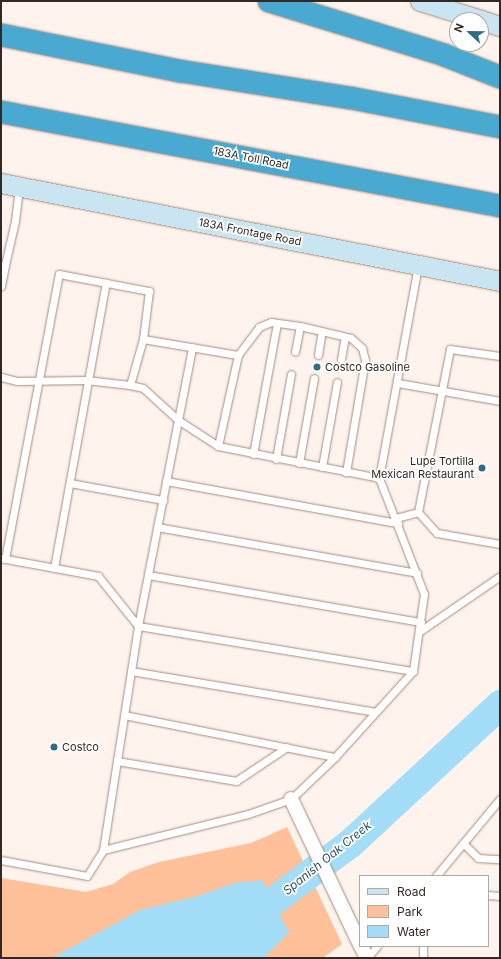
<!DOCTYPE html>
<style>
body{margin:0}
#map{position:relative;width:501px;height:959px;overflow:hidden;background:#fef3ed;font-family:Inter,sans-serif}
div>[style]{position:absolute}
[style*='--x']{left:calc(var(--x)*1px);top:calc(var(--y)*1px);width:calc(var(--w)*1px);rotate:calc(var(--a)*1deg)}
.green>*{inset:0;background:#ffc09a}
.water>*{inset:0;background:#a3ddf8}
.river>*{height:29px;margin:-14.5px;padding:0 14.5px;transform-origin:14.5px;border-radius:14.5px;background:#a3ddf8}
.roads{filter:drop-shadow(0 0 1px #a48c7f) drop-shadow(0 0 1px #a48c7f)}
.service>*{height:7px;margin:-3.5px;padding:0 3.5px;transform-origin:3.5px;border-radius:3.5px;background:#fff}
.minor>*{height:14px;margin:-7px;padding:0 7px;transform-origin:7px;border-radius:7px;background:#fff}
.secondary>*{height:19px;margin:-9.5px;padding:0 9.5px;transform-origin:9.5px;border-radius:9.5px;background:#c8e5f1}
.motorway>*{height:22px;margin:-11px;padding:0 11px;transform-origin:11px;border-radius:11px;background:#49a9d1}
.dots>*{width:11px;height:11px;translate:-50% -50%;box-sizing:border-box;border:2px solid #fff;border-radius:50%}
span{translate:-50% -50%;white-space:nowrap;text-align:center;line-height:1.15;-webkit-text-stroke:3.5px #fff;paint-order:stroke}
.street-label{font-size:11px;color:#332924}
.poi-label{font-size:11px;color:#332924}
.left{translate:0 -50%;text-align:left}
.right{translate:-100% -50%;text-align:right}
.water-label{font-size:12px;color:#275568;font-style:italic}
.frame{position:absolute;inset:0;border:2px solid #332924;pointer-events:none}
.legend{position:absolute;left:359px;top:875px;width:130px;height:72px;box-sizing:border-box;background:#fff;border:1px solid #ada9a7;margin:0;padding:5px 7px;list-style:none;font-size:12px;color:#332924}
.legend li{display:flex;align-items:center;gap:8px;height:20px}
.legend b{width:20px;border:1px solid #ada9a7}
.north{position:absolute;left:449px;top:12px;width:40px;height:40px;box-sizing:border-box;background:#fff;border:1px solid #ada9a7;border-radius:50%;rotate:292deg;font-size:11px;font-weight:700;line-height:16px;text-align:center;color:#332924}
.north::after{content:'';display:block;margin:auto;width:14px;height:18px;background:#316c84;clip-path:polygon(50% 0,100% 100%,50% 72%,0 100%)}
</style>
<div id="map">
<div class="green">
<div style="clip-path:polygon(287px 827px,342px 944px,323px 958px,1px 958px,1px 878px,86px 892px,113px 884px,130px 872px,159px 862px,251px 843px)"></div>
</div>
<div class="water">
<div style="clip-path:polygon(262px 880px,289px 933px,263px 958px,52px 958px,140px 910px,198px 896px,235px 883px)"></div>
</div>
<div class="river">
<div style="--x:176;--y:958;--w:35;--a:-46"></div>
<div style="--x:200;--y:933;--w:73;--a:-22.7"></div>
<div style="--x:267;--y:905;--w:104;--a:-36.8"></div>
<div style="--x:350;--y:843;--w:205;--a:-42.8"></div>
</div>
<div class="roads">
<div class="service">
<div style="--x:1;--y:265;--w:4;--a:0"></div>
<div style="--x:5;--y:265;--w:45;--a:-77.2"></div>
<div style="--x:15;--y:221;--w:34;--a:-83"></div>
<div style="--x:1;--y:286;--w:21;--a:-79"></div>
<div style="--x:300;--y:326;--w:52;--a:13.2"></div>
<div style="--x:351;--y:338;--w:15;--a:42"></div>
<div style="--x:362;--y:348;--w:12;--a:76"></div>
<div style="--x:365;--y:360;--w:114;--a:99.6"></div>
<div style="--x:238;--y:355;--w:35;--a:-53"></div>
<div style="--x:259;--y:327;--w:13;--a:-23"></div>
<div style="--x:271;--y:322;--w:29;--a:8"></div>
<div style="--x:300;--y:326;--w:26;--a:101"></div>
<div style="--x:318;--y:355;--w:24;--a:-81"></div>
<div style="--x:341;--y:359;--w:22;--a:-80"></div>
<div style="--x:1;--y:377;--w:16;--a:14"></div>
<div style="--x:17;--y:381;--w:69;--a:-0.8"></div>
<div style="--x:86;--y:380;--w:44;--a:6.5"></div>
<div style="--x:130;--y:385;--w:13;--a:13"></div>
<div style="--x:143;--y:388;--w:47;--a:42.4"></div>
<div style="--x:178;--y:420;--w:48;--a:33"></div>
<div style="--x:218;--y:446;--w:164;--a:11.2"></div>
<div style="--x:398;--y:383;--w:104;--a:10"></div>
<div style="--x:130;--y:385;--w:48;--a:-74.2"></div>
<div style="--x:253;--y:454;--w:133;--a:-79.6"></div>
<div style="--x:276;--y:459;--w:86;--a:-80"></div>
<div style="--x:299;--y:463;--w:86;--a:-80"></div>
<div style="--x:322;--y:467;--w:86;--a:-80"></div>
<div style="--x:166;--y:481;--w:236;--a:10.3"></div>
<div style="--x:70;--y:483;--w:95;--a:10.4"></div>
<div style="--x:418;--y:512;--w:28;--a:48"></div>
<div style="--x:437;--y:533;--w:64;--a:9.9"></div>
<div style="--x:396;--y:518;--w:23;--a:-15"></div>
<div style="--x:418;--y:512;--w:166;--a:-78.9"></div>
<div style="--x:450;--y:349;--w:50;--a:8"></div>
<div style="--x:157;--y:527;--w:264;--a:10"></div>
<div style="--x:1;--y:558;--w:99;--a:10.5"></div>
<div style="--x:98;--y:576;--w:64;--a:51.3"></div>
<div style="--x:138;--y:626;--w:279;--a:9.3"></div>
<div style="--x:5;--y:559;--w:290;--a:-79.3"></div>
<div style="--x:59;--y:274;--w:92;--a:10.7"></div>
<div style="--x:149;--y:291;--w:48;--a:97.1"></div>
<div style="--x:143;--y:339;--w:96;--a:9.6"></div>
<div style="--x:238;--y:355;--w:93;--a:102.4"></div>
<div style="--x:54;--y:568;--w:290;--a:-79.7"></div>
<div style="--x:148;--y:575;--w:277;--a:9.8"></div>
<div style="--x:420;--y:631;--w:97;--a:-34.5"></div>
<div style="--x:131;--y:671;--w:247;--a:9.5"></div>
<div style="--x:124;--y:715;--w:215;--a:11.3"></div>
<div style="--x:117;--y:761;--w:121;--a:9.5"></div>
<div style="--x:236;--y:781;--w:61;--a:-33.7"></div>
<div style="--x:463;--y:843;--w:21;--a:45"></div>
<div style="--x:478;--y:858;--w:22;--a:3"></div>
<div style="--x:103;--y:850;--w:227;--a:-81.1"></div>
<div style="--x:138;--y:626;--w:284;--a:-79"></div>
<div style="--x:1;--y:860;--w:87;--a:10.5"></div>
<div style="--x:87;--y:876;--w:31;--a:-58"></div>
<div style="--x:103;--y:850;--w:149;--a:-13.9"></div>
<div style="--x:248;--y:814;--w:46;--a:-19.2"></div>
<div style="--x:291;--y:799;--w:61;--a:-43.7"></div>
<div style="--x:335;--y:757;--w:116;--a:-47.8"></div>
<div style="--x:413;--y:671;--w:78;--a:-81.9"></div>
<div style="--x:424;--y:594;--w:124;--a:-111.2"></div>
<div style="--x:379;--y:478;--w:217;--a:-79.6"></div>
<div style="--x:436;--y:876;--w:100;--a:-50.3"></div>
<div style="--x:488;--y:895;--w:12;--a:5"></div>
<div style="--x:367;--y:958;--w:16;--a:-50"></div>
<div style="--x:423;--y:958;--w:12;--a:-90"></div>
</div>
<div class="minor">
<div style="--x:291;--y:799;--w:161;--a:64.6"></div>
<div style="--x:361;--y:946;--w:13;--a:63"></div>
</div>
<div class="secondary">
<div style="--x:420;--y:1;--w:64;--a:17.3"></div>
<div style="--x:481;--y:20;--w:20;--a:18"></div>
<div style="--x:1;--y:183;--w:509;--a:11.11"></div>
</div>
<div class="motorway">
<div style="--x:269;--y:1;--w:183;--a:17.1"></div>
<div style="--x:444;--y:55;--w:60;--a:21.4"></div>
<div style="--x:1;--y:35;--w:183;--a:11.4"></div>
<div style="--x:180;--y:71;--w:173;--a:9"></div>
<div style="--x:351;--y:98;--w:152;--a:11"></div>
<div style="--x:1;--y:112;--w:508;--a:10.67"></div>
</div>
</div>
<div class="dots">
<div style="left:317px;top:367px;background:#316c84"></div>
<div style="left:482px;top:468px;background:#316c84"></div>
<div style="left:54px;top:747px;background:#316c84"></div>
</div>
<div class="street-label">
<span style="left:251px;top:158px;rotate:11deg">183A Toll Road</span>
<span style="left:250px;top:232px;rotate:11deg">183A Frontage Road</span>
</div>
<div class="poi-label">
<span class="left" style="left:325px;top:367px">Costco Gasoline</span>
<span class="right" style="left:474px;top:468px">Lupe Tortilla<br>Mexican Restaurant</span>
<span class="left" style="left:62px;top:747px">Costco</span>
</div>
<div class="water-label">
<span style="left:327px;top:858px;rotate:-39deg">Spanish Oak Creek</span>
</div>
<div class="frame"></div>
<ul class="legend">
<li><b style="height:5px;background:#c8e5f1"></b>Road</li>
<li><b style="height:11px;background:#ffc09a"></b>Park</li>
<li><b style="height:11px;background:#a3ddf8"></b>Water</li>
</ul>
<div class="north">N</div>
</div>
